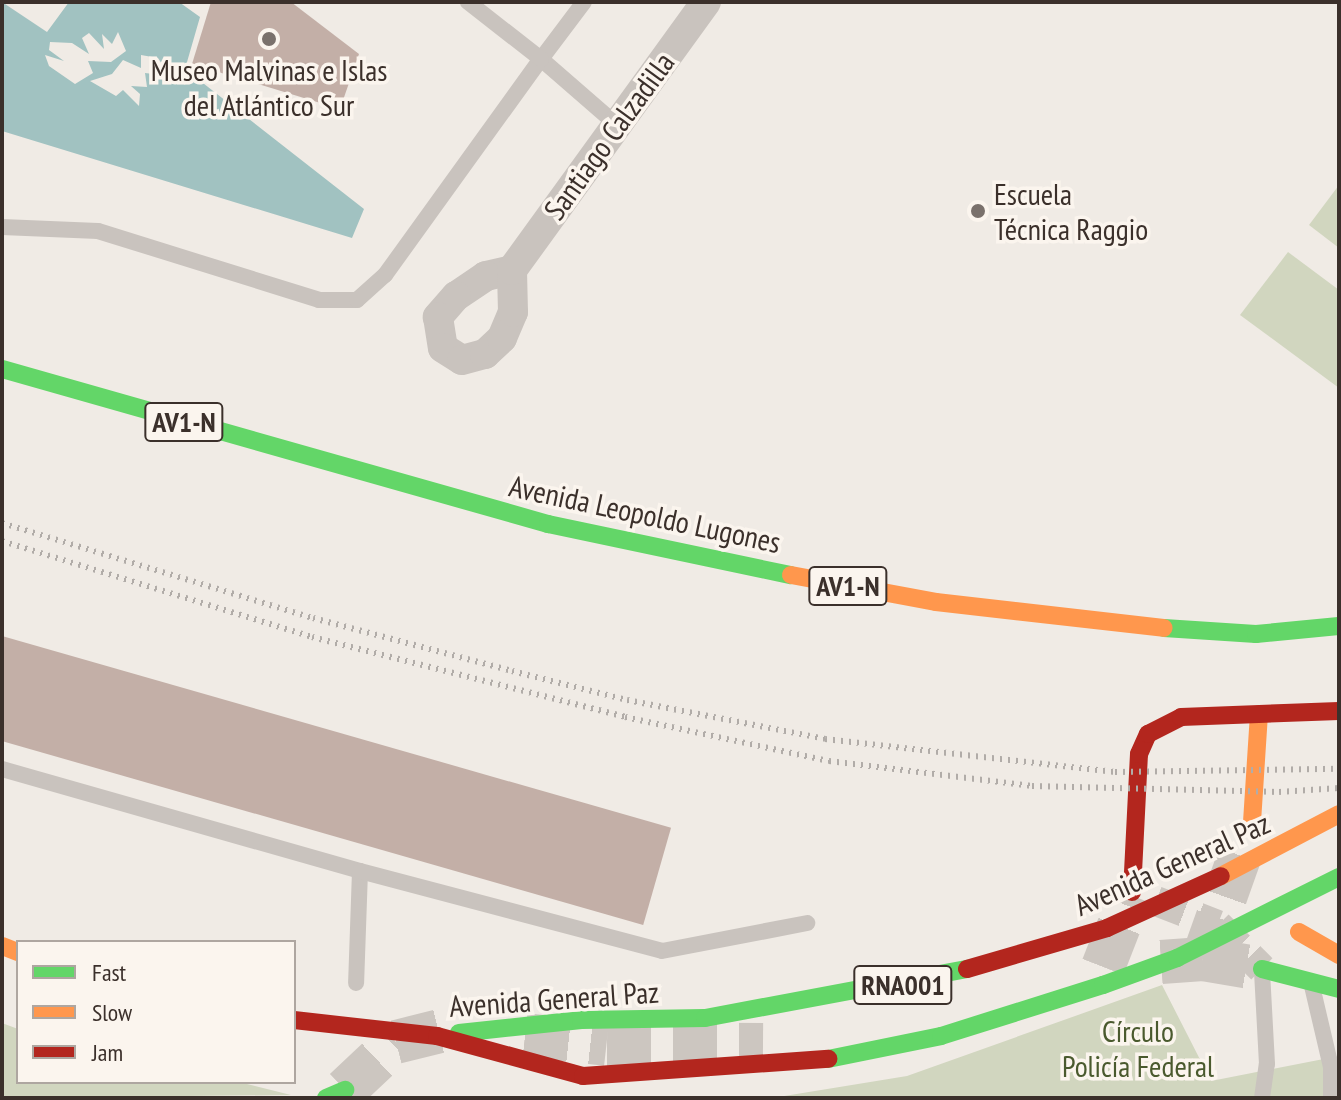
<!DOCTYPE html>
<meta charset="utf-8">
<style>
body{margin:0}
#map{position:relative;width:1341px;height:1100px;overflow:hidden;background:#f0ebe5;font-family:"PT Sans Narrow",sans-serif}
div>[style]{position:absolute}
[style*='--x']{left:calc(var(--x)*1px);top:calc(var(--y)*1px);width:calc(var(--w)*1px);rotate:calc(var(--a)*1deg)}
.green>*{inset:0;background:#d1d6bf}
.water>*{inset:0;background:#a1c2c1}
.building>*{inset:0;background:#c3afa7;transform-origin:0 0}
.street-tunnel>*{height:30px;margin-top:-15px;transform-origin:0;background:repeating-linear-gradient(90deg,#ccc6c0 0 30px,transparent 0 45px)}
.secondary-tunnel>*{height:44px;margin-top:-22px;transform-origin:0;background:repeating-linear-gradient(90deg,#ccc6c0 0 44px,transparent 0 66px)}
.lane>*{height:16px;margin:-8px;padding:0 8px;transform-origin:8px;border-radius:8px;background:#c9c3be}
.street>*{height:30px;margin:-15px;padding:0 15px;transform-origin:15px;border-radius:15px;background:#c9c3be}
.fast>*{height:18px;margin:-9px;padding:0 9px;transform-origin:9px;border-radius:9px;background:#63d668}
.slow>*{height:18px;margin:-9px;padding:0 9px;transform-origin:9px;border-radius:9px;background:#ff974d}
.jam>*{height:18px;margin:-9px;padding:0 9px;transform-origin:9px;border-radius:9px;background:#b3261e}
.rail>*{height:6px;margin-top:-3px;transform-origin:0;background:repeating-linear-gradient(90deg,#b1aca8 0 2px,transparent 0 8px)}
.dots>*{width:22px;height:22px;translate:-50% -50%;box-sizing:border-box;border:4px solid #fbf5ee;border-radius:50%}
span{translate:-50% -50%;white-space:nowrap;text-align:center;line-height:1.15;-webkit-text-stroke:7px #fbf5ee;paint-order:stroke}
.shield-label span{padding:2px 6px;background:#fbf5ee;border:2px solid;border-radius:6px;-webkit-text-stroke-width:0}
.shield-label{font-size:28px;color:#3b302b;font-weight:700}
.poi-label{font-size:30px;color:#3b302b}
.left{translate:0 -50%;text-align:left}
.street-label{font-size:30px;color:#3b302b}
.park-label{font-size:30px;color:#4a5a2e}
.frame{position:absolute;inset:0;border:4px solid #3b302b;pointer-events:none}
.legend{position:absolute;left:16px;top:940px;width:280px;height:144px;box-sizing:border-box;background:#fbf5ee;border:2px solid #aea6a0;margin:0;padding:10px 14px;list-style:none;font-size:24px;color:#3b302b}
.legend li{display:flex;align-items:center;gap:16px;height:40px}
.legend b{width:40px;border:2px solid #aea6a0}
</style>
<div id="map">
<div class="green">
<div style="clip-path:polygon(1339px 185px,1339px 248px,1309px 225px)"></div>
<div style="clip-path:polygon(1288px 252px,1339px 290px,1339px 388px,1240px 315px)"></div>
<div style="clip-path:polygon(1162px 985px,1211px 1081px,1339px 1056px,1339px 1098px,772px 1098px,907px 1076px)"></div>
<div style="clip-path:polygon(2px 1023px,18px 1029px,18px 1082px,239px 1082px,291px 1095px,2px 1098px)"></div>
</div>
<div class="water">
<div style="clip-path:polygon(evenodd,2px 2px,47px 32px,69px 2px,179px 2px,200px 17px,185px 69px,364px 209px,352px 238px,2px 131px,2px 2px,118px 32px,126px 51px,111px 62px,88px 61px,93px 73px,75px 84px,49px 66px,45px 55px,64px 61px,49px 50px,50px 42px,72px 43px,89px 54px,82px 38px,89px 33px,104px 49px,102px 34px,112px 44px,118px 32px,2px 2px,141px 55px,158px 58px,170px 76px,145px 73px,147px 87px,131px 86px,140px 94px,139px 106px,123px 90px,116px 96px,90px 81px,112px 74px,123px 60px,141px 68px,141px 55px)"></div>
</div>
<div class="building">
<div style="clip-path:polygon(211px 2px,291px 2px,359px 54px,340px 109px,192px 64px)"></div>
<div style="left:2px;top:636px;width:696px;height:101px;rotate:16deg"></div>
</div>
<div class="street-tunnel">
<div style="--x:1156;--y:901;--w:66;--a:21.2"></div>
<div style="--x:1218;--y:925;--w:62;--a:45"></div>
</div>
<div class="secondary-tunnel">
<div style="--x:1203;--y:959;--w:125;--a:-70.4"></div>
<div style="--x:1161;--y:962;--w:42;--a:-4.1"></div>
<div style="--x:1203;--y:959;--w:60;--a:9.6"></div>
<div style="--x:1103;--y:967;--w:77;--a:-68.7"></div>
<div style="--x:525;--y:1035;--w:82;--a:6.3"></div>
<div style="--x:607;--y:1044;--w:156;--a:0.4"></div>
<div style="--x:345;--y:1090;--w:70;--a:-43.3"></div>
<div style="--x:396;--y:1042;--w:45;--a:-14"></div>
</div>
<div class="lane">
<div style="--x:584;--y:2;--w:71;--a:127"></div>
<div style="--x:541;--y:59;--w:101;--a:41"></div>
<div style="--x:2;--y:227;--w:96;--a:2.4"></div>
<div style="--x:98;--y:231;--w:232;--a:17.3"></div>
<div style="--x:319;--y:300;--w:38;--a:0"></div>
<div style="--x:357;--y:300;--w:38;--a:-42"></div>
<div style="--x:385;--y:275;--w:266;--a:-54.2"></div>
<div style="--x:541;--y:59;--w:93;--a:-142"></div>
<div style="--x:2;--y:769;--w:372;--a:15.9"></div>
<div style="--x:360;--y:871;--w:112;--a:92"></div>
<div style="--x:360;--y:871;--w:312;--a:14.8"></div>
<div style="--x:662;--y:951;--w:148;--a:-10.9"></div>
<div style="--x:1312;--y:986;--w:83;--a:76.8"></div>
<div style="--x:1331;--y:1067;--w:31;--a:90"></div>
<div style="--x:1262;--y:1098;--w:34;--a:-82"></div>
<div style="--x:1267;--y:1064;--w:93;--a:-93.1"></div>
</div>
<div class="street">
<div style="--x:512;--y:270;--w:27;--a:167"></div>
<div style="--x:486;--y:276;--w:36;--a:146"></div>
<div style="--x:456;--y:296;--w:28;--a:131"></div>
<div style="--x:438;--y:317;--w:31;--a:81"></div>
<div style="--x:443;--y:348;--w:22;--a:32"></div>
<div style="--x:462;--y:360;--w:24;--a:-15"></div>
<div style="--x:485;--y:354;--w:23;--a:-43"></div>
<div style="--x:502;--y:338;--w:28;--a:-67"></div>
<div style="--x:513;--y:312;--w:42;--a:-91.4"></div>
<div style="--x:512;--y:270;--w:331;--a:-54.1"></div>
</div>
<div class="fast">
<div style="--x:2;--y:369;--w:568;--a:15.85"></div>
<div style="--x:548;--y:524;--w:248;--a:11.9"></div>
<div style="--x:1164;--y:628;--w:92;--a:3.7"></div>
<div style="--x:1256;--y:634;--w:83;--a:-5.5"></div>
<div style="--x:1262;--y:969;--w:80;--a:14.6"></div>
<div style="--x:459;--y:1033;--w:123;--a:-6.1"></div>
<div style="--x:581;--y:1020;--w:124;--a:-0.9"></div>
<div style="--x:705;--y:1018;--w:267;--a:-10.6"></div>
<div style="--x:828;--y:1059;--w:115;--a:-11.5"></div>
<div style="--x:941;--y:1036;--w:170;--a:-17.5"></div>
<div style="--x:1103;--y:985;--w:79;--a:-20"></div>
<div style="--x:1177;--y:958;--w:181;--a:-26.6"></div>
<div style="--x:326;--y:1098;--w:21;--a:-23"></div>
</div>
<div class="slow">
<div style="--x:791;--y:575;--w:147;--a:10.5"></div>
<div style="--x:936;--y:602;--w:229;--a:6.5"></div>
<div style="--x:1252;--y:822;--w:108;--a:-86.3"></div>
<div style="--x:1221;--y:876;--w:133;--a:-27.7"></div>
<div style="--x:1299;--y:932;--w:46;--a:29.9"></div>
<div style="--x:2;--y:946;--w:17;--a:21"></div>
</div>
<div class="jam">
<div style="--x:1132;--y:892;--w:138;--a:-87.1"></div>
<div style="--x:1139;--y:754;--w:22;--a:-66"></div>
<div style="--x:1148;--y:734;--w:37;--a:-27"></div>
<div style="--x:1181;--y:717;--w:158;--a:-2.2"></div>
<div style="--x:967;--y:969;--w:146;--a:-16.3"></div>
<div style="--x:1107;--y:928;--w:125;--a:-24.5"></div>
<div style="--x:294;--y:1020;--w:144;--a:6.4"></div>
<div style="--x:437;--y:1036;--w:151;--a:15.3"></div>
<div style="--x:583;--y:1076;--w:246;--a:-4"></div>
</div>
<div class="rail">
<div style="--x:2;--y:523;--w:325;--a:17"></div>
<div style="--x:313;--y:618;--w:206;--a:14.9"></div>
<div style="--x:512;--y:671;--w:119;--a:14.2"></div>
<div style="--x:627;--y:700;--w:202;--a:11.1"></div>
<div style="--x:825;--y:739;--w:292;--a:6.5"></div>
<div style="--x:1115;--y:772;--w:224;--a:-0.8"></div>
<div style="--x:2;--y:541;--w:325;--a:17.2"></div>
<div style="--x:312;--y:637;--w:323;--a:14.3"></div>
<div style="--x:625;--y:717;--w:209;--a:12.2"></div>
<div style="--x:829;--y:761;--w:205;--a:7"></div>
<div style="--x:1032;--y:786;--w:247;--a:1.4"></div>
<div style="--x:1279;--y:792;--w:60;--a:-3.8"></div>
</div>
<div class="dots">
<div style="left:269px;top:39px;background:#7a716c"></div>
<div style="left:978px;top:211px;background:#7a716c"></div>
</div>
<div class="shield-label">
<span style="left:184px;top:422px">AV1-N</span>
<span style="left:848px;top:586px">AV1-N</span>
<span style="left:903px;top:985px">RNA001</span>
</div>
<div class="poi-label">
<span style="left:269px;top:87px">Museo Malvinas e Islas<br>del Atlántico Sur</span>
<span class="left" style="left:994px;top:211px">Escuela<br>Técnica Raggio</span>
</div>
<div class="street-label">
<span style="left:609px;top:136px;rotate:-54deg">Santiago Calzadilla</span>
<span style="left:645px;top:514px;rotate:12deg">Avenida Leopoldo Lugones</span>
<span style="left:1172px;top:864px;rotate:-24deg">Avenida General Paz</span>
<span style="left:554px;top:999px;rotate:-4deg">Avenida General Paz</span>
</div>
<div class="park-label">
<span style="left:1138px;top:1048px">Círculo<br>Policía Federal</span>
</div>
<div class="frame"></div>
<ul class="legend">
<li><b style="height:10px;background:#63d668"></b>Fast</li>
<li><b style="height:10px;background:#ff974d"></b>Slow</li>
<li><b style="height:10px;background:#b3261e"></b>Jam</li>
</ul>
</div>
